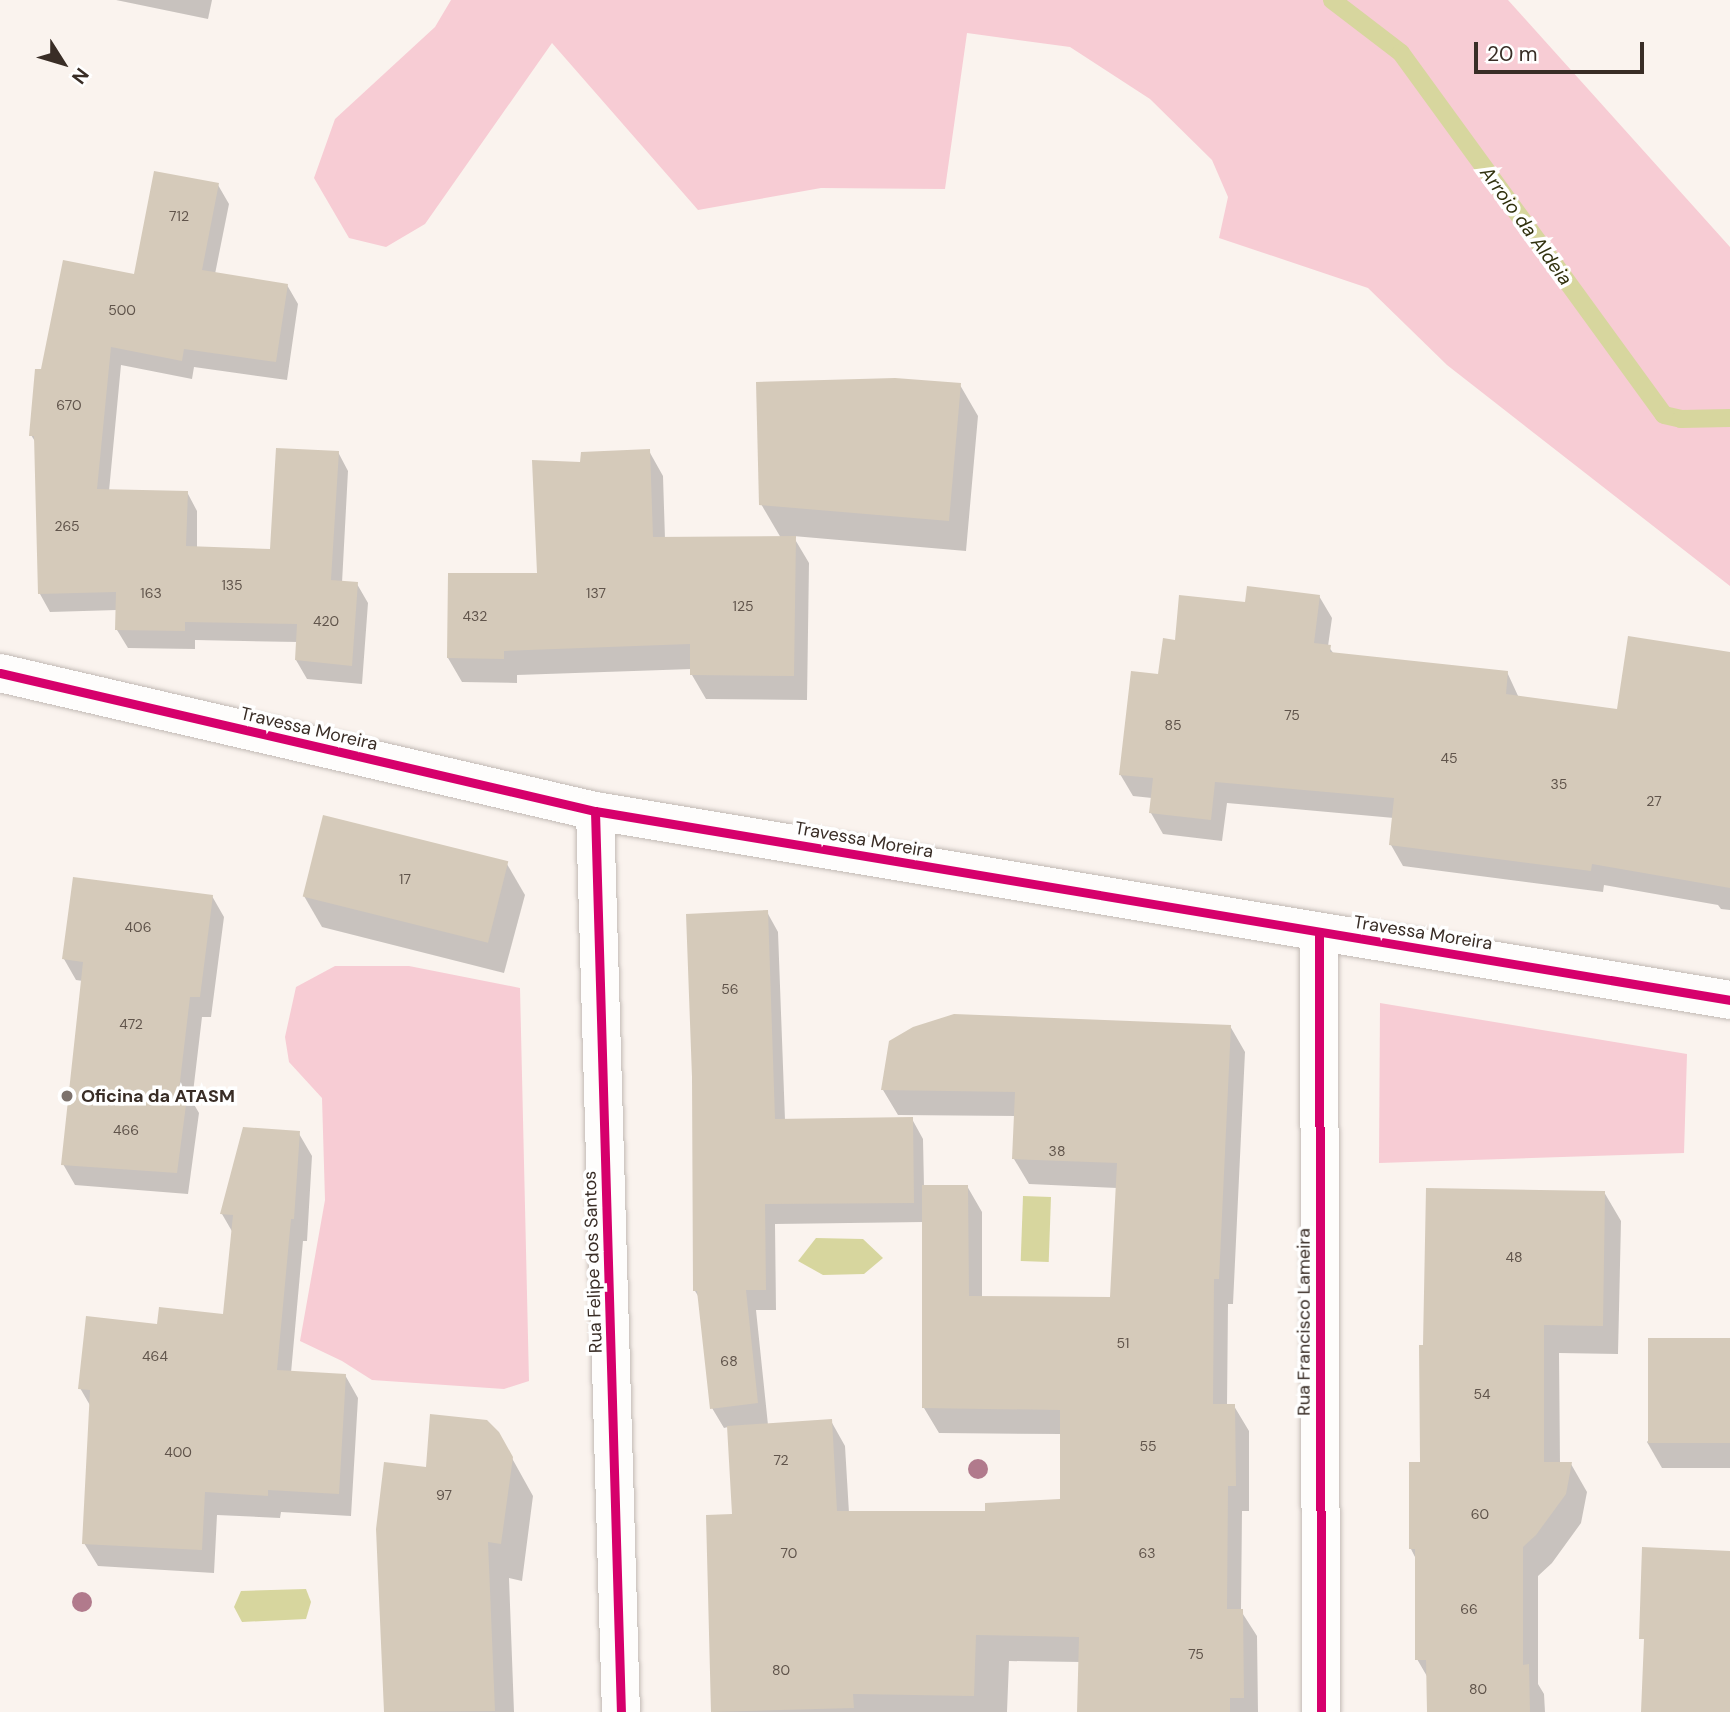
<!DOCTYPE html>
<style>
body{margin:0}
#map{position:relative;width:1730px;height:1712px;overflow:hidden;background:#faf3ee;font-family:"DM Sans",sans-serif}
div>[style]{position:absolute}
[style*='--x']{left:calc(var(--x)*1px);top:calc(var(--y)*1px);width:calc(var(--w)*1px);rotate:calc(var(--a)*1deg)}
.green>*{inset:0;background:#f7ccd4}
.water>*{inset:0;background:#d7d69e;transform-origin:0 0}
.shadow>*{inset:0;background:#0003}
.stream>*{height:18px;margin:-9px;padding:0 9px;transform-origin:9px;border-radius:9px;background:#d7d69e}
.building>*{inset:0;background:#d5caba;transform-origin:0 0}
.roads{filter:drop-shadow(0 0 2px #c2bab5) drop-shadow(0 0 2px #c2bab5)}
.minor>*{height:38px;margin:-19px;padding:0 19px;transform-origin:19px;border-radius:19px;background:#fefdfc}
.cycleway>*{height:9px;margin:-4.5px;padding:0 4.5px;transform-origin:4.5px;border-radius:4.5px;background:#d6006c}
.trees>*{width:20px;height:20px;margin:-10px;border-radius:50%;background:#b17a8c}
.dots>*{width:19px;height:19px;translate:-50% -50%;box-sizing:border-box;border:4px solid #fff;border-radius:50%}
span{translate:-50% -50%;white-space:nowrap;text-align:center;line-height:1.15;-webkit-text-stroke:7px #fff;paint-order:stroke}
.number-label{font-size:14px;color:#60544b}
.number-label span{-webkit-text-stroke-width:0}
.street-label{font-size:18px;color:#392d26}
.poi-label{font-size:18px;color:#392d26;font-weight:700}
.left{translate:0 -50%;text-align:left}
.water-label{font-size:19px;color:#30300d;font-style:italic}
.north{position:absolute;left:28px;top:28px;width:70px;height:70px;-webkit-text-stroke:5px #fff;paint-order:stroke;rotate:127deg;font-size:19px;font-weight:700;line-height:28px;text-align:center;color:#392d26}
.north::after{content:'';display:block;margin:auto;width:24px;height:32px;background:#392d26;clip-path:polygon(50% 0,100% 100%,50% 72%,0 100%)}
.scale{position:absolute;left:1474px;top:42px;width:170px;height:32px;box-sizing:border-box;border:4px solid #392d26;border-top:0;padding-left:9px;font-size:21px;line-height:24px;white-space:nowrap;color:#392d26;-webkit-text-stroke:5px #fff;paint-order:stroke}
</style>
<div id="map">
<div class="green">
<div style="clip-path:polygon(451px 0,1508px 0,1730px 247px,1730px 586px,1447px 365px,1368px 288px,1219px 238px,1228px 197px,1212px 160px,1150px 99px,1070px 47px,967px 33px,945px 189px,821px 188px,698px 210px,552px 43px,425px 224px,386px 247px,349px 238px,314px 178px,335px 119px,435px 27px)"></div>
<div style="clip-path:polygon(335px 966px,409px 966px,520px 988px,529px 1381px,504px 1389px,372px 1380px,342px 1361px,300px 1341px,325px 1200px,322px 1098px,289px 1062px,285px 1037px,296px 987px)"></div>
<div style="clip-path:polygon(1380px 1003px,1687px 1054px,1684px 1153px,1379px 1163px)"></div>
</div>
<div class="water">
<div style="left:1023px;top:1196px;width:28px;height:65px;rotate:2deg"></div>
<div style="clip-path:polygon(816px 1238px,863px 1239px,883px 1258px,864px 1274px,823px 1275px,798px 1261px)"></div>
<div style="clip-path:polygon(306px 1589px,311px 1602px,306px 1619px,242px 1622px,234px 1607px,241px 1591px)"></div>
</div>
<div class="shadow">
<div style="clip-path:polygon(116px 0,212px 0,208px 19px)"></div>
<div style="clip-path:polygon(218px 185px,229px 204px,215px 274px,287px 285px,298px 304px,287px 380px,194px 367px,192px 379px,121px 365px,109px 491px,187px 492px,197px 511px,197px 548px,272px 550px,338px 452px,348px 471px,342px 583px,357px 584px,368px 603px,362px 684px,307px 679px,296px 660px,298px 642px,195px 640px,195px 649px,128px 648px,117px 630px,117px 610px,50px 612px,40px 594px,36px 443px,31px 435px,42px 371px,135px 276px)"></div>
<div style="clip-path:polygon(960px 385px,978px 416px,966px 551px,793px 536px,809px 563px,807px 700px,706px 699px,692px 675px,692px 669px,517px 675px,517px 683px,462px 682px,448px 658px,539px 575px,581px 464px,649px 451px,663px 476px,665px 539px,781px 538px,761px 504px)"></div>
<div style="clip-path:polygon(1319px 596px,1332px 618px,1328px 646px,1334px 654px,1507px 672px,1519px 698px,1619px 711px,1730px 653px,1730px 910px,1721px 909px,1718px 905px,1604px 885px,1603px 892px,1403px 866px,1391px 845px,1394px 818px,1227px 803px,1222px 841px,1163px 834px,1151px 813px,1152px 798px,1133px 796px,1120px 774px,1176px 642px,1247px 604px)"></div>
<div style="clip-path:polygon(507px 864px,525px 895px,504px 973px,322px 927px,304px 896px)"></div>
<div style="clip-path:polygon(212px 896px,224px 917px,211px 1017px,202px 1017px,192px 1101px,199px 1113px,188px 1194px,75px 1185px,63px 1164px,83px 981px,76px 980px,64px 959px)"></div>
<div style="clip-path:polygon(evenodd,767px 912px,778px 932px,785px 1120px,912px 1119px,923px 1139px,924px 1187px,967px 1186px,982px 1212px,982px 1298px,1111px 1299px,1117px 1188px,1029px 1184px,1014px 1159px,1016px 1116px,898px 1115px,883px 1090px,1230px 1026px,1245px 1052px,1233px 1304px,1228px 1304px,1227px 1406px,1234px 1406px,1249px 1431px,1249px 1511px,1242px 1511px,1241px 1611px,1257px 1636px,1258px 1712px,1079px 1712px,1080px 1662px,1009px 1661px,1007px 1712px,713px 1712px,707px 1516px,734px 1516px,728px 1427px,724px 1428px,712px 1408px,700px 1299px,695px 1291px,767px 912px,924px 1222px,924px 1408px,939px 1433px,1061px 1434px,1062px 1500px,987px 1513px,849px 1513px,845px 1446px,831px 1421px,768px 1425px,756px 1310px,776px 1310px,775px 1224px,924px 1222px)"></div>
<div style="clip-path:polygon(298px 1132px,312px 1156px,307px 1241px,303px 1241px,291px 1373px,345px 1375px,358px 1398px,351px 1516px,281px 1512px,280px 1518px,217px 1515px,214px 1573px,98px 1566px,84px 1543px,91px 1407px,80px 1388px,158px 1325px,224px 1316px,233px 1233px,222px 1214px)"></div>
<div style="clip-path:polygon(1604px 1192px,1621px 1221px,1618px 1354px,1559px 1353px,1560px 1464px,1571px 1464px,1587px 1492px,1581px 1523px,1552px 1563px,1538px 1576px,1538px 1684px,1544px 1694px,1545px 1712px,1428px 1712px,1428px 1678px,1417px 1659px,1416px 1559px,1411px 1549px,1422px 1463px,1424px 1346px)"></div>
<div style="clip-path:polygon(1730px 1340px,1730px 1468px,1662px 1468px,1647px 1442px)"></div>
<div style="clip-path:polygon(498px 1433px,533px 1496px,522px 1581px,509px 1578px,514px 1712px,386px 1712px,378px 1529px,428px 1469px)"></div>
</div>
<div class="stream">
<div style="--x:1332;--y:0;--w:87;--a:37.5"></div>
<div style="--x:1401;--y:53;--w:447;--a:54"></div>
<div style="--x:1664;--y:415;--w:17;--a:13"></div>
<div style="--x:1681;--y:419;--w:49;--a:-1.2"></div>
</div>
<div class="building">
<div style="clip-path:polygon(154px 171px,219px 183px,202px 270px,288px 284px,276px 362px,184px 349px,182px 361px,111px 347px,97px 489px,188px 491px,186px 546px,270px 549px,276px 448px,339px 451px,331px 580px,358px 582px,352px 666px,295px 660px,297px 624px,185px 622px,185px 631px,115px 630px,116px 592px,38px 594px,34px 436px,29px 436px,35px 369px,41px 369px,63px 260px,134px 274px)"></div>
<div style="clip-path:polygon(895px 378px,961px 383px,949px 521px,759px 505px,756px 382px)"></div>
<div style="clip-path:polygon(650px 449px,653px 537px,796px 536px,794px 676px,690px 675px,690px 644px,504px 651px,504px 659px,447px 658px,448px 573px,537px 573px,532px 460px,580px 462px,581px 452px)"></div>
<div style="clip-path:polygon(1247px 586px,1320px 595px,1314px 643px,1331px 645px,1330px 652px,1508px 671px,1506px 694px,1617px 709px,1628px 636px,1730px 652px,1730px 888px,1592px 864px,1591px 871px,1389px 845px,1394px 798px,1215px 782px,1211px 820px,1149px 813px,1153px 778px,1119px 775px,1131px 671px,1158px 674px,1163px 638px,1175px 640px,1179px 595px,1245px 602px)"></div>
<div style="left:323px;top:815px;width:191px;height:84px;rotate:14deg"></div>
<div style="clip-path:polygon(73px 877px,213px 895px,200px 997px,190px 997px,179px 1090px,188px 1090px,177px 1173px,61px 1165px,83px 962px,62px 959px)"></div>
<div style="clip-path:polygon(768px 910px,775px 1119px,913px 1117px,914px 1203px,765px 1204px,766px 1290px,746px 1290px,758px 1403px,710px 1409px,697px 1291px,693px 1291px,692px 1077px,686px 914px)"></div>
<div style="clip-path:polygon(954px 1014px,1231px 1025px,1219px 1279px,1214px 1279px,1213px 1404px,1235px 1404px,1236px 1486px,1228px 1486px,1227px 1609px,1243px 1609px,1244px 1698px,1230px 1698px,1230px 1712px,1077px 1712px,1079px 1637px,976px 1635px,974px 1696px,853px 1694px,854px 1708px,711px 1712px,706px 1515px,732px 1514px,727px 1426px,832px 1419px,837px 1511px,985px 1511px,985px 1503px,1060px 1499px,1060px 1410px,922px 1408px,922px 1185px,968px 1185px,969px 1296px,1110px 1297px,1117px 1163px,1012px 1159px,1015px 1092px,881px 1090px,889px 1041px,913px 1027px)"></div>
<div style="clip-path:polygon(243px 1127px,300px 1131px,294px 1219px,291px 1219px,277px 1370px,346px 1374px,339px 1494px,268px 1490px,268px 1496px,205px 1492px,202px 1550px,82px 1544px,90px 1390px,78px 1389px,86px 1316px,157px 1324px,159px 1307px,223px 1314px,233px 1215px,220px 1214px)"></div>
<div style="clip-path:polygon(1426px 1188px,1605px 1191px,1603px 1326px,1544px 1325px,1544px 1462px,1572px 1462px,1566px 1494px,1536px 1535px,1523px 1547px,1523px 1665px,1529px 1664px,1530px 1712px,1427px 1712px,1426px 1660px,1415px 1660px,1415px 1549px,1409px 1549px,1409px 1462px,1420px 1462px,1419px 1345px,1423px 1345px)"></div>
<div style="left:1648px;top:1338px;width:82px;height:105px"></div>
<div style="clip-path:polygon(430px 1414px,487px 1420px,499px 1432px,513px 1457px,501px 1544px,488px 1542px,495px 1711px,384px 1712px,376px 1529px,384px 1462px,426px 1467px)"></div>
<div style="clip-path:polygon(1642px 1547px,1730px 1551px,1730px 1712px,1641px 1712px,1644px 1639px,1639px 1639px)"></div>
</div>
<div class="roads">
<div class="minor">
<div style="--x:0;--y:673;--w:611;--a:13.06"></div>
<div style="--x:595;--y:811;--w:1151;--a:9.45"></div>
<div style="--x:595;--y:811;--w:901;--a:88.35"></div>
<div style="--x:1319;--y:932;--w:780;--a:89.85"></div>
</div>
</div>
<div class="cycleway">
<div style="--x:0;--y:673;--w:611;--a:13.06"></div>
<div style="--x:595;--y:811;--w:1151;--a:9.45"></div>
<div style="--x:595;--y:811;--w:901;--a:88.35"></div>
<div style="--x:1319;--y:932;--w:780;--a:89.85"></div>
</div>
<div class="trees">
<div style="left:978px;top:1469px"></div>
<div style="left:82px;top:1602px"></div>
</div>
<div class="dots">
<div style="left:67px;top:1096px;background:#7d726c"></div>
</div>
<div class="number-label">
<span style="left:179px;top:216px">712</span>
<span style="left:122px;top:310px">500</span>
<span style="left:69px;top:405px">670</span>
<span style="left:67px;top:526px">265</span>
<span style="left:232px;top:585px">135</span>
<span style="left:151px;top:593px">163</span>
<span style="left:596px;top:593px">137</span>
<span style="left:743px;top:606px">125</span>
<span style="left:475px;top:616px">432</span>
<span style="left:326px;top:621px">420</span>
<span style="left:1292px;top:715px">75</span>
<span style="left:1173px;top:725px">85</span>
<span style="left:1449px;top:758px">45</span>
<span style="left:1559px;top:784px">35</span>
<span style="left:1654px;top:801px">27</span>
<span style="left:405px;top:879px">17</span>
<span style="left:138px;top:927px">406</span>
<span style="left:730px;top:989px">56</span>
<span style="left:131px;top:1024px">472</span>
<span style="left:126px;top:1130px">466</span>
<span style="left:1057px;top:1151px">38</span>
<span style="left:1514px;top:1257px">48</span>
<span style="left:1123px;top:1343px">51</span>
<span style="left:155px;top:1356px">464</span>
<span style="left:729px;top:1361px">68</span>
<span style="left:1482px;top:1394px">54</span>
<span style="left:1148px;top:1446px">55</span>
<span style="left:178px;top:1452px">400</span>
<span style="left:781px;top:1460px">72</span>
<span style="left:444px;top:1495px">97</span>
<span style="left:1480px;top:1514px">60</span>
<span style="left:789px;top:1553px">70</span>
<span style="left:1147px;top:1553px">63</span>
<span style="left:1469px;top:1609px">66</span>
<span style="left:1196px;top:1654px">75</span>
<span style="left:781px;top:1670px">80</span>
<span style="left:1478px;top:1689px">80</span>
</div>
<div class="street-label">
<span style="left:309px;top:729px;rotate:13deg">Travessa Moreira</span>
<span style="left:864px;top:840px;rotate:10deg">Travessa Moreira</span>
<span style="left:1423px;top:933px;rotate:9deg">Travessa Moreira</span>
<span style="left:593px;top:1262px;rotate:-92deg">Rua Felipe dos Santos</span>
<span style="left:1304px;top:1322px;rotate:-90deg">Rua Francisco Lameira</span>
</div>
<div class="poi-label">
<span class="left" style="left:81px;top:1096px">Oficina da ATASM</span>
</div>
<div class="water-label">
<span style="left:1526px;top:226px;rotate:54deg">Arroio da Aldeia</span>
</div>
<div class="north">N</div>
<div class="scale">20 m</div>
</div>
